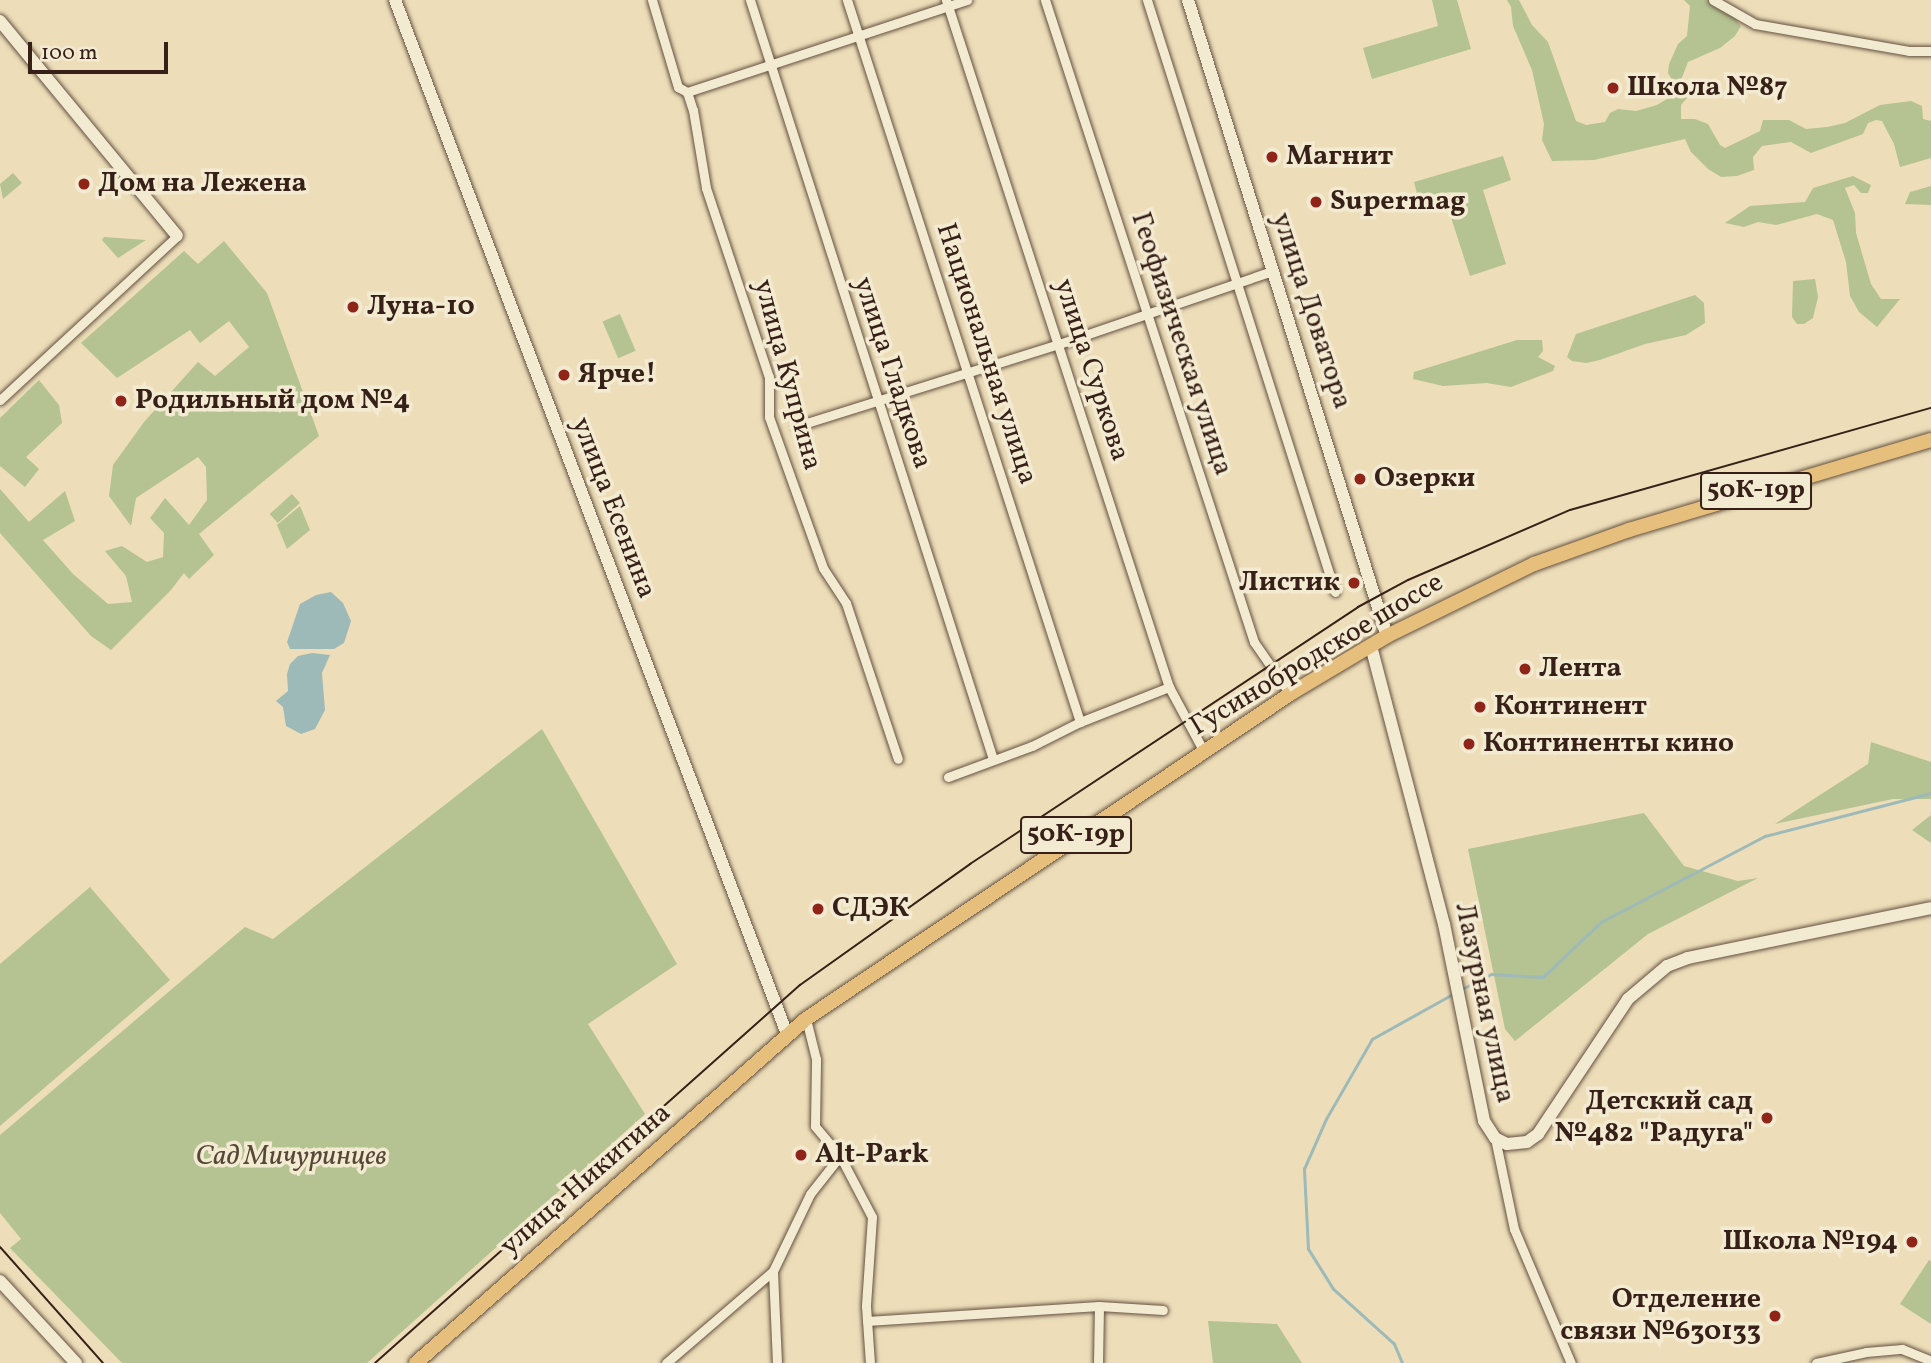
<!DOCTYPE html>
<meta charset="utf-8">
<style>
body{margin:0}
#map{position:relative;width:1931px;height:1363px;overflow:hidden;background:#eddeb9;font-family:Vollkorn,serif}
div>[style]{position:absolute}
[style*='--x']{left:calc(var(--x)*1px);top:calc(var(--y)*1px);width:calc(var(--w)*1px);rotate:calc(var(--a)*1deg)}
.green>*{inset:0;background:#b5c291;transform-origin:0 0}
.water>*{inset:0;background:#9dbab9}
.stream>*{height:2.5px;margin:-1.25px;padding:0 1.25px;transform-origin:1.25px;border-radius:1.25px;background:#9dbab9}
.roads{filter:drop-shadow(0 0 2px #645040) drop-shadow(0 0 2px #645040)}
.street>*{height:9px;margin:-4.5px;padding:0 4.5px;transform-origin:4.5px;border-radius:4.5px;background:#f3ead2}
.secondary>*{height:12px;margin:-6px;padding:0 6px;transform-origin:6px;border-radius:6px;background:#f3ead2}
.primary>*{height:14px;margin:-7px;padding:0 7px;transform-origin:7px;border-radius:7px;background:#e6bf7c}
.tram>*{height:2px;margin:-1px;padding:0 1px;transform-origin:1px;border-radius:1px;background:#362017}
.dots>*{width:19px;height:19px;translate:-50% -50%;box-sizing:border-box;border:4px solid #f3ead2;border-radius:50%}
span{translate:-50% -50%;white-space:nowrap;text-align:center;line-height:1.15;-webkit-text-stroke:7px #f3ead2;paint-order:stroke}
.shield-label span{padding:2px 5px;background:#f3ead2;border:2px solid;border-radius:5px;-webkit-text-stroke-width:0}
.shield-label{font-size:26px;color:#362017;font-weight:700}
.poi-label{font-size:28px;color:#362017;font-weight:700}
.left{translate:0 -50%;text-align:left}
.right{translate:-100% -50%;text-align:right}
.street-label{font-size:28px;color:#362017}
.park-label{font-size:28px;color:#564836;font-style:italic}
.scale{position:absolute;left:28px;top:42px;width:140px;height:32px;box-sizing:border-box;border:4px solid #362017;border-top:0;padding-left:9px;font-size:21px;line-height:24px;white-space:nowrap;color:#362017;-webkit-text-stroke:5px #f3ead2;paint-order:stroke}
</style>
<div id="map">
<div class="green">
<div style="clip-path:polygon(1432px 0,1457px 0,1471px 49px,1372px 79px,1363px 48px,1438px 26px)"></div>
<div style="clip-path:polygon(1507px 0,1519px 0,1532px 25px,1548px 42px,1576px 121px,1586px 125px,1605px 122px,1610px 113px,1618px 109px,1636px 111px,1657px 105px,1667px 99px,1672px 80px,1668px 73px,1669px 64px,1678px 44px,1687px 36px,1690px 6px,1684px 0,1709px 0,1732px 15px,1741px 26px,1735px 36px,1720px 48px,1688px 62px,1681px 80px,1681px 93px,1687px 98px,1681px 105px,1681px 119px,1695px 119px,1708px 124px,1720px 145px,1725px 148px,1760px 131px,1763px 120px,1789px 120px,1806px 129px,1827px 127px,1845px 123px,1880px 105px,1911px 101px,1922px 106px,1923px 119px,1931px 121px,1931px 158px,1900px 167px,1894px 144px,1882px 121px,1876px 120px,1868px 123px,1863px 134px,1811px 153px,1791px 142px,1762px 146px,1753px 157px,1754px 170px,1737px 176px,1721px 177px,1708px 169px,1691px 152px,1685px 139px,1594px 160px,1552px 161px,1542px 140px,1544px 124px,1532px 70px,1513px 26px,1511px 7px)"></div>
<div style="clip-path:polygon(1503px 156px,1511px 180px,1483px 190px,1506px 264px,1470px 276px,1446px 202px,1420px 206px,1414px 182px)"></div>
<div style="clip-path:polygon(13px 173px,22px 183px,3px 199px,0 184px)"></div>
<div style="clip-path:polygon(1853px 176px,1871px 185px,1868px 193px,1861px 193px,1854px 185px,1845px 188px,1855px 213px,1856px 233px,1871px 284px,1881px 299px,1900px 299px,1877px 327px,1859px 312px,1850px 296px,1846px 262px,1833px 220px,1817px 214px,1776px 225px,1758px 222px,1744px 227px,1725px 223px,1750px 206px,1805px 202px,1813px 188px)"></div>
<div style="clip-path:polygon(1931px 186px,1931px 205px,1905px 204px,1910px 192px)"></div>
<div style="clip-path:polygon(104px 237px,146px 240px,118px 258px,102px 240px)"></div>
<div style="clip-path:polygon(224px 241px,267px 293px,319px 436px,199px 534px,214px 555px,189px 579px,184px 573px,171px 590px,111px 650px,91px 636px,0 533px,0 489px,29px 522px,65px 491px,75px 521px,43px 540px,73px 574px,108px 604px,132px 602px,126px 576px,105px 551px,122px 546px,147px 562px,163px 557px,164px 533px,150px 518px,165px 498px,189px 525px,207px 500px,206px 467px,198px 457px,136px 498px,131px 526px,109px 496px,113px 465px,144px 422px,198px 362px,215px 376px,249px 347px,229px 321px,200px 343px,190px 330px,117px 378px,81px 343px,184px 251px,198px 264px)"></div>
<div style="clip-path:polygon(1815px 279px,1818px 297px,1813px 318px,1804px 324px,1797px 324px,1792px 317px,1793px 281px)"></div>
<div style="clip-path:polygon(1695px 295px,1704px 303px,1705px 323px,1686px 335px,1645px 344px,1600px 360px,1586px 363px,1572px 361px,1567px 357px,1576px 334px)"></div>
<div style="left:620px;top:314px;width:40px;height:19px;rotate:67deg"></div>
<div style="clip-path:polygon(1517px 340px,1542px 340px,1543px 351px,1538px 357px,1555px 366px,1553px 371px,1511px 387px,1487px 383px,1443px 386px,1413px 379px,1414px 372px)"></div>
<div style="clip-path:polygon(39px 380px,59px 405px,62px 423px,26px 457px,39px 469px,25px 487px,0 466px,0 418px)"></div>
<div style="left:292px;top:494px;width:12px;height:30px;rotate:48deg"></div>
<div style="clip-path:polygon(300px 506px,310px 530px,287px 549px,277px 525px)"></div>
<div style="clip-path:polygon(542px 729px,677px 964px,588px 1024px,645px 1114px,367px 1363px,122px 1363px,10px 1248px,21px 1239px,0 1213px,0 1135px,245px 927px,273px 939px)"></div>
<div style="clip-path:polygon(1871px 742px,1931px 762px,1931px 799px,1893px 799px,1775px 824px,1868px 764px)"></div>
<div style="clip-path:polygon(1644px 813px,1684px 866px,1738px 881px,1758px 878px,1648px 934px,1515px 1041px,1505px 1029px,1468px 849px)"></div>
<div style="clip-path:polygon(1931px 815px,1931px 843px,1912px 830px)"></div>
<div style="clip-path:polygon(90px 887px,170px 980px,0 1126px,0 964px)"></div>
<div style="clip-path:polygon(1929px 1260px,1931px 1261px,1931px 1324px,1900px 1304px)"></div>
<div style="clip-path:polygon(1208px 1321px,1277px 1324px,1302px 1363px,1213px 1363px)"></div>
</div>
<div class="water">
<div style="clip-path:polygon(331px 592px,343px 603px,351px 621px,344px 643px,334px 649px,290px 649px,287px 642px,300px 604px,316px 595px)"></div>
<div style="clip-path:polygon(312px 653px,330px 655px,322px 673px,325px 710px,315px 729px,301px 734px,286px 726px,283px 707px,276px 701px,288px 691px,287px 674px,290px 664px,298px 656px)"></div>
</div>
<div class="stream">
<div style="--x:1462;--y:989;--w:33;--a:-27"></div>
<div style="--x:1491;--y:974;--w:52;--a:3.3"></div>
<div style="--x:1543;--y:977;--w:80;--a:-43.5"></div>
<div style="--x:1601;--y:922;--w:185;--a:-27.7"></div>
<div style="--x:1765;--y:836;--w:171;--a:-14.5"></div>
<div style="--x:1402;--y:1363;--w:21;--a:-113"></div>
<div style="--x:1394;--y:1344;--w:82;--a:-138"></div>
<div style="--x:1333;--y:1289;--w:47;--a:-122"></div>
<div style="--x:1308;--y:1249;--w:80;--a:-92.9"></div>
<div style="--x:1304;--y:1169;--w:55;--a:-66.3"></div>
<div style="--x:1326;--y:1119;--w:92;--a:-60.1"></div>
<div style="--x:1372;--y:1039;--w:93;--a:-29.1"></div>
</div>
<div class="roads">
<div class="street">
<div style="--x:652;--y:0;--w:91;--a:73.4"></div>
<div style="--x:678;--y:87;--w:10;--a:29"></div>
<div style="--x:687;--y:92;--w:19;--a:72"></div>
<div style="--x:693;--y:110;--w:79;--a:80.5"></div>
<div style="--x:706;--y:188;--w:199;--a:71.6"></div>
<div style="--x:769;--y:377;--w:40;--a:90"></div>
<div style="--x:769;--y:417;--w:160;--a:70.3"></div>
<div style="--x:823;--y:568;--w:42;--a:56.7"></div>
<div style="--x:846;--y:603;--w:164;--a:71.6"></div>
<div style="--x:750;--y:0;--w:797;--a:72.25"></div>
<div style="--x:847;--y:0;--w:759;--a:72.11"></div>
<div style="--x:946;--y:0;--w:722;--a:72.02"></div>
<div style="--x:1169;--y:687;--w:72;--a:61.6"></div>
<div style="--x:1045;--y:0;--w:675;--a:71.97"></div>
<div style="--x:1254;--y:642;--w:63;--a:55.3"></div>
<div style="--x:1147;--y:0;--w:621;--a:72.38"></div>
<div style="--x:1713;--y:0;--w:48;--a:29.7"></div>
<div style="--x:1755;--y:24;--w:156;--a:9.9"></div>
<div style="--x:1909;--y:51;--w:22;--a:0"></div>
<div style="--x:687;--y:92;--w:295;--a:-18.2"></div>
<div style="--x:0;--y:400;--w:241;--a:-42.8"></div>
<div style="--x:797;--y:426;--w:275;--a:-17.4"></div>
<div style="--x:1059;--y:344;--w:225;--a:-18.9"></div>
<div style="--x:948;--y:777;--w:90;--a:-20.3"></div>
<div style="--x:1032;--y:746;--w:54;--a:-26.6"></div>
<div style="--x:1080;--y:722;--w:96;--a:-21.5"></div>
<div style="--x:1495;--y:1138;--w:93;--a:78.2"></div>
<div style="--x:1514;--y:1229;--w:146;--a:67"></div>
<div style="--x:840;--y:1156;--w:69;--a:62.3"></div>
<div style="--x:872;--y:1217;--w:89;--a:93.9"></div>
<div style="--x:866;--y:1306;--w:57;--a:86"></div>
<div style="--x:867;--y:1321;--w:232;--a:-3.7"></div>
<div style="--x:1099;--y:1306;--w:64;--a:3.6"></div>
<div style="--x:666;--y:1363;--w:141;--a:-40.7"></div>
<div style="--x:777;--y:1363;--w:92;--a:-92.5"></div>
<div style="--x:773;--y:1271;--w:85;--a:-64.3"></div>
<div style="--x:810;--y:1194;--w:48;--a:-51.7"></div>
<div style="--x:840;--y:1156;--w:39;--a:-130"></div>
<div style="--x:815;--y:1126;--w:67;--a:-89.1"></div>
<div style="--x:816;--y:1059;--w:41;--a:-104"></div>
<div style="--x:1098;--y:1363;--w:57;--a:-89"></div>
<div style="--x:1816;--y:1363;--w:51;--a:-12.4"></div>
<div style="--x:1866;--y:1352;--w:36;--a:-5"></div>
<div style="--x:1902;--y:1349;--w:31;--a:22"></div>
</div>
<div class="secondary">
<div style="--x:395;--y:0;--w:1106;--a:69.24"></div>
<div style="--x:1188;--y:0;--w:666;--a:72.63"></div>
<div style="--x:0;--y:21;--w:278;--a:50.5"></div>
<div style="--x:1371;--y:646;--w:287;--a:75.3"></div>
<div style="--x:1444;--y:924;--w:201;--a:78.5"></div>
<div style="--x:1484;--y:1121;--w:20;--a:57"></div>
<div style="--x:1495;--y:1138;--w:13;--a:27"></div>
<div style="--x:1507;--y:1144;--w:20;--a:-6"></div>
<div style="--x:1527;--y:1142;--w:14;--a:-36"></div>
<div style="--x:1538;--y:1134;--w:162;--a:-56.3"></div>
<div style="--x:1628;--y:999;--w:51;--a:-40.2"></div>
<div style="--x:1667;--y:966;--w:22;--a:-21"></div>
<div style="--x:1688;--y:958;--w:248;--a:-11.6"></div>
<div style="--x:0;--y:1281;--w:112;--a:47.2"></div>
</div>
<div class="primary">
<div style="--x:416;--y:1363;--w:520;--a:-41.41"></div>
<div style="--x:806;--y:1019;--w:583;--a:-33.88"></div>
<div style="--x:1290;--y:694;--w:113;--a:-30.9"></div>
<div style="--x:1387;--y:636;--w:164;--a:-26.1"></div>
<div style="--x:1534;--y:564;--w:101;--a:-19.7"></div>
<div style="--x:1629;--y:530;--w:315;--a:-16.6"></div>
</div>
</div>
<div class="tram">
<div style="--x:0;--y:1247;--w:155;--a:48.4"></div>
<div style="--x:375;--y:1363;--w:569;--a:-41.65"></div>
<div style="--x:800;--y:985;--w:209;--a:-35.4"></div>
<div style="--x:970;--y:864;--w:465;--a:-33.5"></div>
<div style="--x:1358;--y:607;--w:57;--a:-28.4"></div>
<div style="--x:1408;--y:580;--w:176;--a:-23.4"></div>
<div style="--x:1570;--y:510;--w:375;--a:-15.8"></div>
</div>
<div class="dots">
<div style="left:1613px;top:88px;background:#8f2418"></div>
<div style="left:1272px;top:157px;background:#8f2418"></div>
<div style="left:84px;top:184px;background:#8f2418"></div>
<div style="left:1316px;top:202px;background:#8f2418"></div>
<div style="left:353px;top:307px;background:#8f2418"></div>
<div style="left:564px;top:375px;background:#8f2418"></div>
<div style="left:121px;top:401px;background:#8f2418"></div>
<div style="left:1360px;top:479px;background:#8f2418"></div>
<div style="left:1354px;top:583px;background:#8f2418"></div>
<div style="left:1525px;top:669px;background:#8f2418"></div>
<div style="left:1480px;top:707px;background:#8f2418"></div>
<div style="left:1469px;top:744px;background:#8f2418"></div>
<div style="left:818px;top:909px;background:#8f2418"></div>
<div style="left:1767px;top:1118px;background:#8f2418"></div>
<div style="left:801px;top:1155px;background:#8f2418"></div>
<div style="left:1912px;top:1242px;background:#8f2418"></div>
<div style="left:1775px;top:1316px;background:#8f2418"></div>
</div>
<div class="shield-label">
<span style="left:1756px;top:491px">50К-19р</span>
<span style="left:1076px;top:835px">50К-19р</span>
</div>
<div class="poi-label">
<span class="left" style="left:1627px;top:88px">Школа №87</span>
<span class="left" style="left:1286px;top:157px">Магнит</span>
<span class="left" style="left:98px;top:184px">Дом на Лежена</span>
<span class="left" style="left:1330px;top:202px">Supermag</span>
<span class="left" style="left:367px;top:307px">Луна-10</span>
<span class="left" style="left:578px;top:375px">Ярче!</span>
<span class="left" style="left:135px;top:401px">Родильный дом №4</span>
<span class="left" style="left:1374px;top:479px">Озерки</span>
<span class="right" style="left:1340px;top:583px">Листик</span>
<span class="left" style="left:1539px;top:669px">Лента</span>
<span class="left" style="left:1494px;top:707px">Континент</span>
<span class="left" style="left:1483px;top:744px">Континенты кино</span>
<span class="left" style="left:832px;top:909px">СДЭК</span>
<span class="right" style="left:1753px;top:1118px">Детский сад<br>№482 "Радуга"</span>
<span class="left" style="left:815px;top:1155px">Alt-Park</span>
<span class="right" style="left:1898px;top:1242px">Школа №194</span>
<span class="right" style="left:1761px;top:1316px">Отделение<br>связи №630133</span>
</div>
<div class="street-label">
<span style="left:1311px;top:311px;rotate:72deg">улица Доватора</span>
<span style="left:1181px;top:344px;rotate:72deg">Геофизическая улица</span>
<span style="left:986px;top:354px;rotate:72deg">Национальная улица</span>
<span style="left:1091px;top:370px;rotate:72deg">улица Суркова</span>
<span style="left:892px;top:373px;rotate:72deg">улица Гладкова</span>
<span style="left:787px;top:375px;rotate:75deg">улица Куприна</span>
<span style="left:613px;top:508px;rotate:69deg">улица Есенина</span>
<span style="left:1317px;top:655px;rotate:-31deg">Гусинобродское шоссе</span>
<span style="left:1484px;top:1003px;rotate:78deg">Лазурная улица</span>
<span style="left:586px;top:1180px;rotate:-41deg">улица Никитина</span>
</div>
<div class="park-label">
<span style="left:291px;top:1157px">Сад Мичуринцев</span>
</div>
<div class="scale">100 m</div>
</div>
